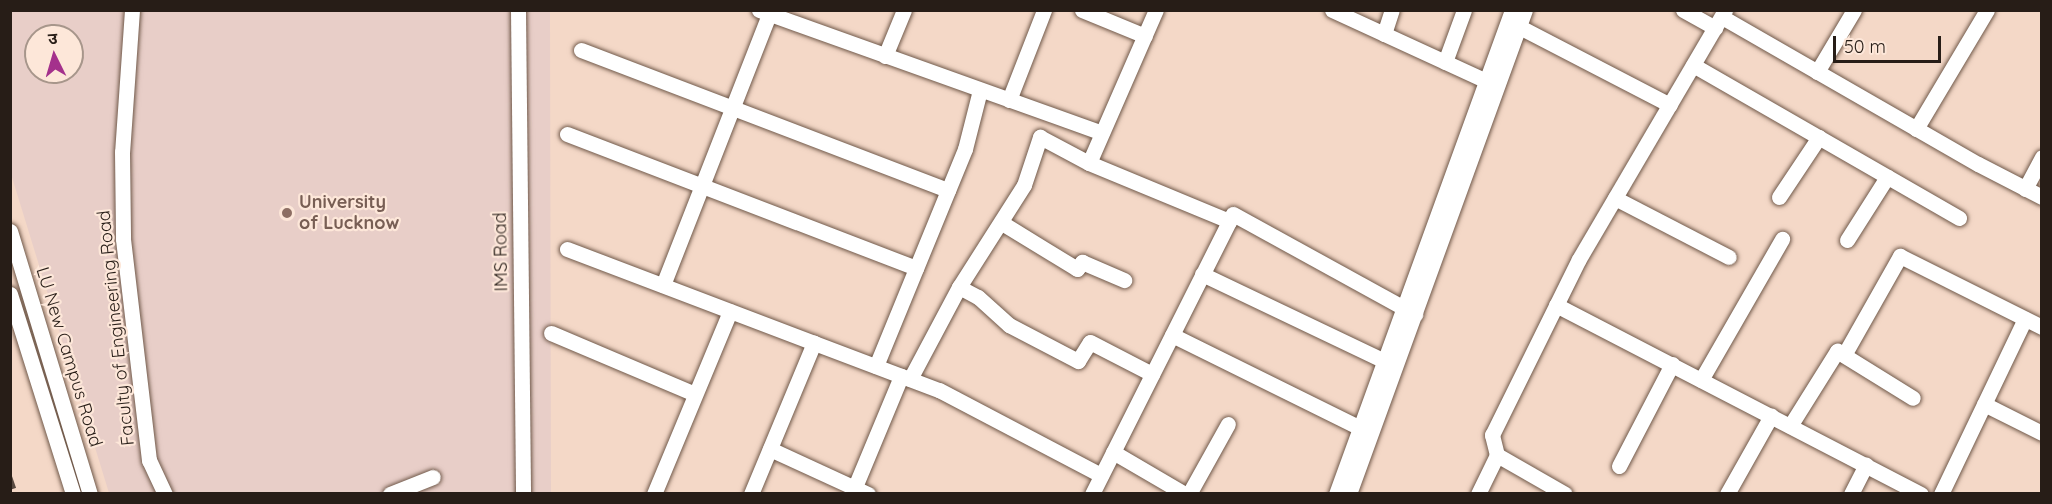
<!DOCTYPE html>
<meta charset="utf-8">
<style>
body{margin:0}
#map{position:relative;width:2052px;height:504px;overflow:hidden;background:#f4d8c7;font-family:Quicksand,"Noto Sans Devanagari",sans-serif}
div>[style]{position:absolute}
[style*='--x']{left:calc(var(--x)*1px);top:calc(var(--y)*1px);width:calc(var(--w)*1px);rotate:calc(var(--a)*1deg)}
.education>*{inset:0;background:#e8cec8}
.roads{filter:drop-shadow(0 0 2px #70594a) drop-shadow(0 0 2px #70594a)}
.minor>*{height:15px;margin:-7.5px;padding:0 7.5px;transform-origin:7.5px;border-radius:7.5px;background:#fff}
.rail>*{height:4.5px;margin-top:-2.25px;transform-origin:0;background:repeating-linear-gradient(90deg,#574940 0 12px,transparent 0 18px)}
.dots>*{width:16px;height:16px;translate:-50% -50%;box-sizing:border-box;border:3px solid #fde7d9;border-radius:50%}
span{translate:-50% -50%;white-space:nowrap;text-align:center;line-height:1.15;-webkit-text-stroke:4.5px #fde7d9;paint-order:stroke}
.education-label{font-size:18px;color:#785e54;font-weight:700}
.left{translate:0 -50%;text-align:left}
.street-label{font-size:18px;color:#271d17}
.frame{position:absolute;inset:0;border:12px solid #271d17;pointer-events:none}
.north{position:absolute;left:24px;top:24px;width:60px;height:60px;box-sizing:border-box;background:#fde7d9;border:2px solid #a7968b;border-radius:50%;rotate:355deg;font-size:16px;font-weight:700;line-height:24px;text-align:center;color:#271d17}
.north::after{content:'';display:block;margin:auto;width:21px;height:27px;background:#a4318c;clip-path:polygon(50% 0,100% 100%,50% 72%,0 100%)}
.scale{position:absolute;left:1833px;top:36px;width:108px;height:27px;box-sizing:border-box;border:3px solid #271d17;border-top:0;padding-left:8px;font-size:18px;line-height:21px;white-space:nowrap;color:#271d17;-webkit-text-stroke:4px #fde7d9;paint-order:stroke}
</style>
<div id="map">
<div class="education">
<div style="clip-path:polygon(evenodd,10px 11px,550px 11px,551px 493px,109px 493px,11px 174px,10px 11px,36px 36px,72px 36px,72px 72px,36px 72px,36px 36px)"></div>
</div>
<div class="roads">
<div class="minor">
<div style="--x:132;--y:10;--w:142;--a:94"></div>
<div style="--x:122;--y:152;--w:87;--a:89.3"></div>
<div style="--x:123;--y:239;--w:223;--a:83.3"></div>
<div style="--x:149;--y:460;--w:38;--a:65"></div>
<div style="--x:518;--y:10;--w:484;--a:89.4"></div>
<div style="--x:759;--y:10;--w:364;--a:19.7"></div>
<div style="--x:1082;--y:10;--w:68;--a:22.4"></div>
<div style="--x:1332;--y:10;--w:179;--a:24.7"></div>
<div style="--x:1683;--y:10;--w:37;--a:29"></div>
<div style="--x:1722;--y:17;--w:295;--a:29.9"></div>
<div style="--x:1978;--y:164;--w:72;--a:27.3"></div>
<div style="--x:1510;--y:22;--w:180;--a:27.4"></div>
<div style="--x:1384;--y:34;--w:25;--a:-72"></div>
<div style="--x:581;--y:50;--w:393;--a:20.9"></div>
<div style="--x:885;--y:56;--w:50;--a:-67.6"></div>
<div style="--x:1445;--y:62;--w:55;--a:-69.9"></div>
<div style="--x:1693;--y:65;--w:307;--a:29.9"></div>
<div style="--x:1817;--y:72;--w:72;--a:-59.2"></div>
<div style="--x:1009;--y:100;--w:97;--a:-68.7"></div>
<div style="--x:1916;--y:129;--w:139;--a:-59.2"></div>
<div style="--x:567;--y:134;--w:374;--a:21"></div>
<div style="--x:1089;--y:163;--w:167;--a:-66.4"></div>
<div style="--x:2025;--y:189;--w:36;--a:-62"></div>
<div style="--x:1779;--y:197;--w:72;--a:-56.3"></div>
<div style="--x:1615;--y:198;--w:128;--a:27.4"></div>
<div style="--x:1002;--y:223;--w:88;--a:31.5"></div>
<div style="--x:1077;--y:269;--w:9;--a:-54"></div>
<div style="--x:1082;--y:262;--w:46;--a:23.2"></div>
<div style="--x:10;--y:231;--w:275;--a:73.1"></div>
<div style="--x:1847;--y:240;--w:75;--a:-57.6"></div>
<div style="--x:567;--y:249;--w:398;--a:20.8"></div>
<div style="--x:939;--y:390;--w:183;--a:27.7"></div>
<div style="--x:1202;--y:274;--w:212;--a:25.5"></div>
<div style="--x:663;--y:285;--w:291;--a:-68.6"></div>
<div style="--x:959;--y:287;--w:21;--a:28"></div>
<div style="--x:978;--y:297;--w:42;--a:42.1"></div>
<div style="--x:1009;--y:325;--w:78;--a:27.6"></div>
<div style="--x:1078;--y:361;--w:22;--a:-58"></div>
<div style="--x:1090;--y:342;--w:70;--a:27.3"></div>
<div style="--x:10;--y:294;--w:210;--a:72.5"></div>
<div style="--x:1556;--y:305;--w:411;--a:27.4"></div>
<div style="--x:551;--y:333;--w:156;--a:23"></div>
<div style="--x:1172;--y:335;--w:219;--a:26.3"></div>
<div style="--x:1844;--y:355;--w:114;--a:-60.5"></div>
<div style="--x:1900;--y:256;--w:159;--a:26.6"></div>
<div style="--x:876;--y:366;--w:235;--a:-67.7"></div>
<div style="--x:965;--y:149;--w:61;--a:-75.7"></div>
<div style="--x:910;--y:379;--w:104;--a:-62"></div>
<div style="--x:959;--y:287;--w:121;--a:-57.5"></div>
<div style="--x:1024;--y:185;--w:51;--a:-71.6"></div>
<div style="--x:1040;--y:137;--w:55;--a:28"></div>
<div style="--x:1089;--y:163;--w:152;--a:22.5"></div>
<div style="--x:1701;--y:380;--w:163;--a:-60.1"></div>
<div style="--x:1984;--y:404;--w:65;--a:26.6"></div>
<div style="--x:1790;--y:426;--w:89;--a:-57.9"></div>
<div style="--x:1837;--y:351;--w:89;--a:31.7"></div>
<div style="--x:770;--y:449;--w:108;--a:24.7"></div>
<div style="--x:1113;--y:452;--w:83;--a:30.3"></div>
<div style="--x:1497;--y:455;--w:78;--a:29.8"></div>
<div style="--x:1619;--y:466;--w:115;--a:-62.5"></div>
<div style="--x:390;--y:494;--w:46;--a:-21.6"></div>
<div style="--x:654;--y:494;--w:198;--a:-67.4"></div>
<div style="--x:751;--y:494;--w:164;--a:-67.4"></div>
<div style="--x:852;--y:494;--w:128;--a:-67.4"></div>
<div style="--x:1092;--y:494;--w:313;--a:-63.3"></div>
<div style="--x:1233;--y:214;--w:208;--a:28.8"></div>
<div style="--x:1189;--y:494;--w:80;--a:-60.9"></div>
<div style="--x:1336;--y:494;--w:515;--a:-70.02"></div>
<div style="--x:1349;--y:494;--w:515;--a:-70.02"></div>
<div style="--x:1478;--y:494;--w:43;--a:-64"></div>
<div style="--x:1497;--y:455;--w:21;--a:-104"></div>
<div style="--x:1492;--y:435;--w:196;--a:-63.7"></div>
<div style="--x:1579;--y:259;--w:289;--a:-59.6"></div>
<div style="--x:1727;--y:494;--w:90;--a:-60.6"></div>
<div style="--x:1851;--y:494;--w:33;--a:-63"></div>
<div style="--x:1941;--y:494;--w:194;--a:-64.4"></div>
</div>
</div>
<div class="rail">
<div style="--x:10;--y:477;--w:18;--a:71"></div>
</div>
<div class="dots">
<div style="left:287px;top:213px;background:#8d6e63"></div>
</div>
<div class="education-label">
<span class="left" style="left:299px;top:213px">University<br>of Lucknow</span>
</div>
<div class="street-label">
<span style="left:501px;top:252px;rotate:-91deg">IMS Road</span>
<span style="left:116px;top:328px;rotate:-96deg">Faculty of Engineering Road</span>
<span style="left:69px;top:357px;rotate:73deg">LU New Campus Road</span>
</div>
<div class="frame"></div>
<div class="north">उ</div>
<div class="scale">50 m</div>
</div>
